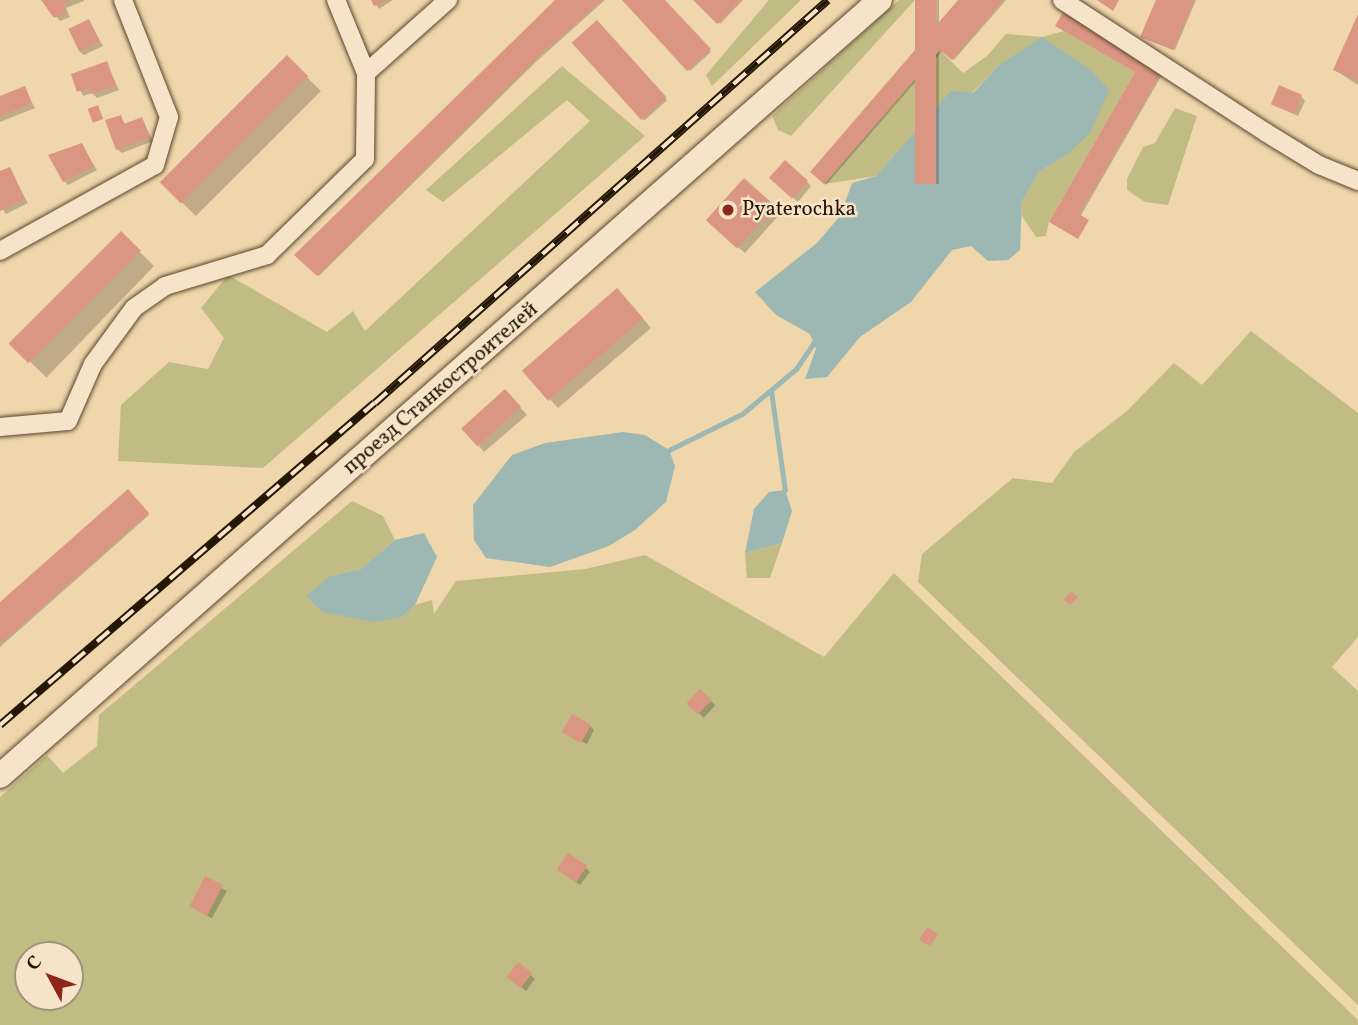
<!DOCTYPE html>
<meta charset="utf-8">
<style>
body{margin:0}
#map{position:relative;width:1358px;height:1025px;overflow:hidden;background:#f0d6ab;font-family:Vollkorn,serif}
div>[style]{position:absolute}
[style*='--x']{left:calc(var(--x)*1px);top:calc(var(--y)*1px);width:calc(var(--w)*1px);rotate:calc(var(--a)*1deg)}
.green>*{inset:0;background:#c0bc84}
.water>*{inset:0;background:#9db7b2}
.shadow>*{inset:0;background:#0003;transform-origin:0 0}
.stream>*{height:5px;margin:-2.5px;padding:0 2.5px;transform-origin:2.5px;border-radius:2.5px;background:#9db7b2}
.building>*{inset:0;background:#db9683;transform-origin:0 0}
.roads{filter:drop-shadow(0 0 2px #58472f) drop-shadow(0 0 2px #58472f)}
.street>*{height:18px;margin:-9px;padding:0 9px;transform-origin:9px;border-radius:9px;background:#f5e4c8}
.secondary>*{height:24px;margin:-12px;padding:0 12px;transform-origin:12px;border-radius:12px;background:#f5e4c8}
.rail>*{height:8px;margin-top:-4px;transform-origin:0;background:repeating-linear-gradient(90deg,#f5e4c8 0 16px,#251706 0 32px);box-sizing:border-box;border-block:2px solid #251706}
.dots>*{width:19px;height:19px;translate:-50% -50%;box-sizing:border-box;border:4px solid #f5e4c8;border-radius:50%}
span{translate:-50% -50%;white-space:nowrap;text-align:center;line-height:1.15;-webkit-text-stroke:5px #f5e4c8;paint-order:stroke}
.poi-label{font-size:21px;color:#251706}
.left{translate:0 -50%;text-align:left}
.street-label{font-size:21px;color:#251706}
.north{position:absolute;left:14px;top:941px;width:70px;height:70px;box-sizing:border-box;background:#f5e4c8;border:2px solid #a2927a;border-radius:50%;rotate:311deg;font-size:19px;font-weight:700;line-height:28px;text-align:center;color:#251706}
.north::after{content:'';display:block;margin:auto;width:24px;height:32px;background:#8f2418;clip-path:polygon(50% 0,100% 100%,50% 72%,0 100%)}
</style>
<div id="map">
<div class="green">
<div style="clip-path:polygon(769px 0,801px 0,712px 86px,706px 75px)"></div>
<div style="clip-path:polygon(899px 0,915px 0,791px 136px,778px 130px,772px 116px)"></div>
<div style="clip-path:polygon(1064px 31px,1135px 72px,1049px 222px,1046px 236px,1036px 237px,1022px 216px,1022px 201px,1039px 172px,1068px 154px,999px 65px,972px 93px,942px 102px,876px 176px,824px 184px,940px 50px,963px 73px,987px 56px,1006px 34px,1042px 37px)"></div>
<div style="clip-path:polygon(562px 66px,645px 136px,263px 468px,118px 461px,121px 405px,169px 362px,208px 369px,224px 338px,201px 308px,228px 275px,327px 332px,353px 311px,365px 331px,590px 121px,567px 100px,443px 202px,426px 190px)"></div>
<div style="clip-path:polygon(1175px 108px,1197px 116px,1168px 205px,1145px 202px,1127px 190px,1127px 179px,1143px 147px,1155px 143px)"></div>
<div style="clip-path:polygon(1251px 331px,1358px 413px,1358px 637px,1332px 667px,1358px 691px,1358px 1005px,918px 582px,922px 554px,1013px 478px,1052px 483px,1074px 452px,1127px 411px,1174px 363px,1202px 385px)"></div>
<div style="clip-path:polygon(evenodd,352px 501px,383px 516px,395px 540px,361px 569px,330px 576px,402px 617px,415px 605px,432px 600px,434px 614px,456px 581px,585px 569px,645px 555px,824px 657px,894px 573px,1358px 1020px,1358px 1025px,0 1025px,0 797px,47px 755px,63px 773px,97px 746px,99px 715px,352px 501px,28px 955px,70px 955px,70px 997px,28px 997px,28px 955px)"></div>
<div style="clip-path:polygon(782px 543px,770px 578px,747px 578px,745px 553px)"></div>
</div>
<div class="water">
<div style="clip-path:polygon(1042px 37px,1091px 70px,1109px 90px,1090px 133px,1068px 154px,1039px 172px,1022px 201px,1020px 250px,1008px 260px,988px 261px,971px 246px,952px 250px,911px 302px,860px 337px,827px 377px,805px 379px,816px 349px,810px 334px,776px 315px,755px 292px,817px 243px,840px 216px,852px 183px,876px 176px,951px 91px,973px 93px,999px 65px)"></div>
<div style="clip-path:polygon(623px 432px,645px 435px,669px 450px,675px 466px,666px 502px,635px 530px,609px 546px,550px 567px,486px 558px,474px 540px,473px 505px,512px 455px,545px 443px)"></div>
<div style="clip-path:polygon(785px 490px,792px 511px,782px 543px,745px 553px,754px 509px,769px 492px)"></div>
<div style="clip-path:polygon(424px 533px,437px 557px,415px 605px,402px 617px,373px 622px,323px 612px,306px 596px,330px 576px,361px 569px,395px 540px)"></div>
</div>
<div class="shadow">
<div style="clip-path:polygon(43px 0,84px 0,84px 1px,66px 8px,70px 17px,60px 21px)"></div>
<div style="clip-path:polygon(373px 0,393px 0,379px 9px)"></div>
<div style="clip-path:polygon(557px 0,605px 0,538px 60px,319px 276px,297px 255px)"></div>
<div style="clip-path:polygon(663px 0,711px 52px,690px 71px,625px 1px)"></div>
<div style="clip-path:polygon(696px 0,743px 0,720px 24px)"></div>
<div style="left:917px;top:0;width:22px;height:184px"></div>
<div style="clip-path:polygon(960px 0,1006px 0,954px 60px,943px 50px,826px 185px,812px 172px)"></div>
<div style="clip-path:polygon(1158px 0,1196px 0,1175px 50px,1144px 38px)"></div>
<div style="clip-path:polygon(1358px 18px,1358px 85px,1335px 70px)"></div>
<div style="clip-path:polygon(89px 21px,103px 46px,84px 55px,79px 51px)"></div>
<div style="left:597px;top:22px;width:105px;height:31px;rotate:48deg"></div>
<div style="left:287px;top:57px;width:48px;height:177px;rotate:45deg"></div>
<div style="clip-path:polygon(106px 63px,119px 90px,97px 98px,92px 93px,83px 96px,73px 75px)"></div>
<div style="clip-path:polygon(1137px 73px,1163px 73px,1080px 217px,1053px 223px)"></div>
<div style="clip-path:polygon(24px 88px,35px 108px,0 122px,0 98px)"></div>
<div style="clip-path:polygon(1301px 96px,1305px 101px,1298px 116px,1273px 103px)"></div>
<div style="clip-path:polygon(120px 117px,126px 125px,142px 119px,153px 141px,122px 153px,117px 149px)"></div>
<div style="clip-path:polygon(81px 145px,97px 170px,68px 185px,64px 181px)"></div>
<div style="clip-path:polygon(9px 169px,28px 203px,6px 214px,0 206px,0 173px)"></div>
<div style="clip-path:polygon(775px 182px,807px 182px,811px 186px,798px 202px)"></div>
<div style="clip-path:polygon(774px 207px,780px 214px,745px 253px,715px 227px)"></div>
<div style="left:121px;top:234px;width:46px;height:155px;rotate:44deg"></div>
<div style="clip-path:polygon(626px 299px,651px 328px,558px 408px,523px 370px)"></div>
<div style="clip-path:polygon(512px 398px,527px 415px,484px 452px,463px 428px)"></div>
<div style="clip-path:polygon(128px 492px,149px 515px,0 647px,0 605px)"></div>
<div style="left:700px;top:691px;width:21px;height:17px;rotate:43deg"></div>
<div style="clip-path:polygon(590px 726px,594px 730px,587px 744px,566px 734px)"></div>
<div style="clip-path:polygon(586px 868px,590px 872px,580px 885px,564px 874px)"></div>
<div style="left:205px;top:879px;width:25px;height:31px;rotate:29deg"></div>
<div style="clip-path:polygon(519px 965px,535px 979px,526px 991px,513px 981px)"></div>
</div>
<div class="stream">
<div style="--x:771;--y:391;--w:100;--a:82"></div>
<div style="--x:669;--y:450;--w:81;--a:-26.3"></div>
<div style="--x:742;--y:414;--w:70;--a:-39.8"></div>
<div style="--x:796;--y:369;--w:32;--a:-56"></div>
</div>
<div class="building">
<div style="clip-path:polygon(41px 0,71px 0,63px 4px,66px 13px,54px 18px)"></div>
<div style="clip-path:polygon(371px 0,388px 0,374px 6px)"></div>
<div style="clip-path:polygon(555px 0,602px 0,537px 58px,317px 276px,294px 255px)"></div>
<div style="clip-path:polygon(622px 0,665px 0,711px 49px,687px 71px)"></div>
<div style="clip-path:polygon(693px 0,741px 0,717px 24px)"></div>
<div style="left:915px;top:0;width:21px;height:184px"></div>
<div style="clip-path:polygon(958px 0,1003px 0,952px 60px,940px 50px,824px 184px,810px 172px)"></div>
<div style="clip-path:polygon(1097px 0,1119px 0,1113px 11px)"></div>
<div style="clip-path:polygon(1156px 0,1194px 0,1173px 50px,1140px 37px)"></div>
<div style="clip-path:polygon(1063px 12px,1163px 70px,1079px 214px,1089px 220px,1078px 239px,1049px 222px,1135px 72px,1055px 26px)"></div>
<div style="clip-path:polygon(1358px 14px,1358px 81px,1333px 70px)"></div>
<div style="left:89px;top:19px;width:25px;height:23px;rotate:64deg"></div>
<div style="left:597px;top:20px;width:104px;height:34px;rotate:48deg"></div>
<div style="left:287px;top:55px;width:30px;height:180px;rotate:45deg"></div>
<div style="clip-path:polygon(107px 61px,116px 85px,91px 94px,89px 88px,77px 92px,71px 74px)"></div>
<div style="left:1279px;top:85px;width:25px;height:21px;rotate:23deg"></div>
<div style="clip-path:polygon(25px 86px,32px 103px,0 116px,0 96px)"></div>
<div style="left:98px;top:105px;width:15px;height:11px;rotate:70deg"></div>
<div style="clip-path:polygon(121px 115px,124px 124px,142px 117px,150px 137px,116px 150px,105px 120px)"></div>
<div style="clip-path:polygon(82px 143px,94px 166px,63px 182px,48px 155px)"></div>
<div style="left:785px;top:160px;width:31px;height:24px;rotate:42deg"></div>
<div style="clip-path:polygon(10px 167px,25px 199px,0 211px,0 171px)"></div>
<div style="left:744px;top:178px;width:42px;height:57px;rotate:42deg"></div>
<div style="left:121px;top:231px;width:28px;height:159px;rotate:45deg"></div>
<div style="left:617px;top:288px;width:40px;height:126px;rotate:49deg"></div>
<div style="left:505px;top:389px;width:24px;height:59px;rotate:48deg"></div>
<div style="clip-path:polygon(128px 489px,149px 513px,0 644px,0 602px)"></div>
<div style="clip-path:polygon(1071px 591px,1078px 597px,1070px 605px,1064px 600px)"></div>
<div style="left:700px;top:689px;width:16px;height:20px;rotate:43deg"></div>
<div style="left:572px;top:714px;width:22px;height:21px;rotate:30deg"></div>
<div style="left:568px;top:853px;width:23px;height:20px;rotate:34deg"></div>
<div style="left:205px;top:876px;width:20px;height:34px;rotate:27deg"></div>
<div style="left:927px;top:927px;width:13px;height:15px;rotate:32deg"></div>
<div style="left:518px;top:962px;width:18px;height:19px;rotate:38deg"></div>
</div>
<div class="roads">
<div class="street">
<div style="--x:1062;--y:0;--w:242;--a:33"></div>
<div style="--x:1265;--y:132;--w:63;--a:31.4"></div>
<div style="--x:1319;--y:165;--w:42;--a:22.3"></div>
<div style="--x:366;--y:73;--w:110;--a:-41.7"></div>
<div style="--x:0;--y:251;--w:177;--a:-29"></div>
<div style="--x:155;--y:165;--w:50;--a:-73.7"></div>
<div style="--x:169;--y:117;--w:126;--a:-111.5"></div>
<div style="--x:0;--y:427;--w:68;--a:-5"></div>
<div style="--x:68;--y:421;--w:62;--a:-66.3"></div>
<div style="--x:93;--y:364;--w:69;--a:-53.8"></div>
<div style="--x:134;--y:308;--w:38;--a:-35"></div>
<div style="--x:165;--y:286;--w:107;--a:-16.9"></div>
<div style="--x:267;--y:255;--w:137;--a:-44.4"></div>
<div style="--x:365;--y:159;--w:86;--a:-89.3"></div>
<div style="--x:366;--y:73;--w:79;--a:-112.3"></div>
</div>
<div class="secondary">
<div style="--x:0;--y:776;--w:1173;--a:-41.41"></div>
</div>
</div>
<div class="rail">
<div style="--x:0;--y:725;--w:494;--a:-40.7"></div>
<div style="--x:375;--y:403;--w:606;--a:-41.66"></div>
</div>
<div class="dots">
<div style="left:728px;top:210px;background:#8f2418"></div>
</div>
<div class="poi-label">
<span class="left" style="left:742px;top:210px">Pyaterochka</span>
</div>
<div class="street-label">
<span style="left:441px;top:389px;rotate:-41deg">проезд Станкостроителей</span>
</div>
<div class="north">С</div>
</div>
